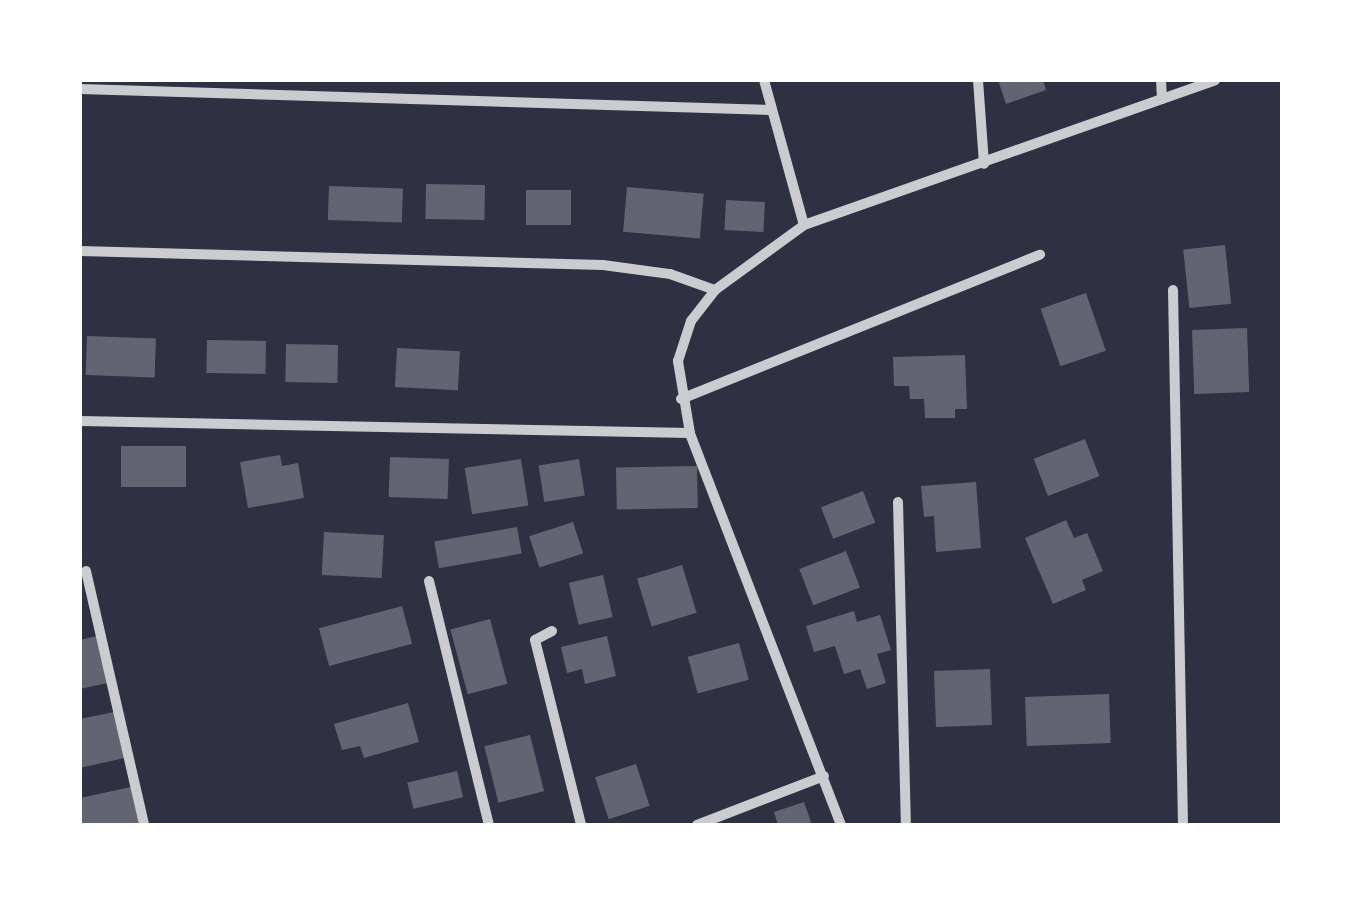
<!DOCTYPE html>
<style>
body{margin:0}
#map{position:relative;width:1362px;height:905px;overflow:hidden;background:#2d3142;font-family:Overpass,sans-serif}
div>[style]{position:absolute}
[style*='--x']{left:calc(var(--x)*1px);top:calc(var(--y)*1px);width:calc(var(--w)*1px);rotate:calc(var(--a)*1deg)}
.building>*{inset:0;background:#626471;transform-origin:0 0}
.minor>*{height:10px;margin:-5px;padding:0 5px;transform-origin:5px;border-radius:5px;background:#caccd0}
span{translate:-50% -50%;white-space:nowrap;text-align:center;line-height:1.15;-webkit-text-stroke:9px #fff;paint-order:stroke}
.frame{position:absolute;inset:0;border:82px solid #fff;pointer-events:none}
</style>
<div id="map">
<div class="building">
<div style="clip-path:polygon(998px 80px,1043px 80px,1046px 90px,1006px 104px)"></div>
<div style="left:426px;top:184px;width:59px;height:35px;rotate:1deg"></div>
<div style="left:329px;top:186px;width:74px;height:34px;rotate:2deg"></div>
<div style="left:627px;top:187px;width:77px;height:45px;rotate:5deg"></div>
<div style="left:526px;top:190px;width:45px;height:35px"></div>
<div style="left:726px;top:200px;width:39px;height:30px;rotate:3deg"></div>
<div style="left:1225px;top:245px;width:59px;height:42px;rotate:84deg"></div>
<div style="left:1086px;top:293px;width:61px;height:48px;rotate:71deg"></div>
<div style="left:1247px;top:328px;width:64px;height:55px;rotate:88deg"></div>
<div style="left:87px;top:336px;width:69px;height:39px;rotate:2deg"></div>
<div style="left:207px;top:340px;width:59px;height:33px;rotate:1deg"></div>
<div style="left:286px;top:344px;width:52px;height:38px;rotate:1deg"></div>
<div style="left:397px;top:348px;width:63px;height:39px;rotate:3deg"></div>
<div style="clip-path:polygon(965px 355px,967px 409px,955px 409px,955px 418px,925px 418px,924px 399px,910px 399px,909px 386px,894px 386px,893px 357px)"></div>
<div style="left:1085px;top:439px;width:40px;height:55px;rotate:69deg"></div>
<div style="left:121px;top:446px;width:65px;height:41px"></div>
<div style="clip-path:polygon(280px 455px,282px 466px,298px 463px,304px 498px,248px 508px,240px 462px)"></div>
<div style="left:390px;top:457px;width:59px;height:40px;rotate:2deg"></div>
<div style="left:521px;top:459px;width:47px;height:57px;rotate:81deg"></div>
<div style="left:579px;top:459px;width:37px;height:41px;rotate:81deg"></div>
<div style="left:697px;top:466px;width:42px;height:81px;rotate:89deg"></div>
<div style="clip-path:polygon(976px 482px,981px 548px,936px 552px,934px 516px,924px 517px,921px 486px)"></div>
<div style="left:863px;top:491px;width:34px;height:45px;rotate:69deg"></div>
<div style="clip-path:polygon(1066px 520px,1074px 538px,1087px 533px,1103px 571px,1082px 580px,1086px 590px,1053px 604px,1025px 538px)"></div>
<div style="left:573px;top:522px;width:33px;height:46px;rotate:72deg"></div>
<div style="left:517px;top:527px;width:27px;height:84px;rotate:80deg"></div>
<div style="left:324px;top:532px;width:60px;height:43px;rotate:3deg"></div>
<div style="left:846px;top:551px;width:39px;height:50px;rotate:69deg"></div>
<div style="left:682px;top:565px;width:50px;height:47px;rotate:73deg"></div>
<div style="left:603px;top:575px;width:43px;height:35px;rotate:77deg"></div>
<div style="left:402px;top:606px;width:39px;height:86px;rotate:75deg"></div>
<div style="clip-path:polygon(854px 611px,857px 622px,880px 615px,891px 650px,877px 654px,886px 683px,867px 689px,860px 669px,844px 674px,835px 646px,814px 652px,806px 626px)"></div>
<div style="left:490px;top:619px;width:67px;height:41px;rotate:75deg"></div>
<div style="clip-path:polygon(97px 636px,108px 683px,80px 689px,80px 640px)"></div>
<div style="clip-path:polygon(607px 636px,616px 676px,585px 684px,582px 669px,567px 673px,561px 647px)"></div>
<div style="left:739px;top:643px;width:38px;height:53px;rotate:75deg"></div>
<div style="left:990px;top:669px;width:56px;height:56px;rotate:88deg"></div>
<div style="left:1109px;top:694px;width:49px;height:84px;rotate:88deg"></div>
<div style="clip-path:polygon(408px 703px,419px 742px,364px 758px,360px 746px,342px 750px,334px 724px)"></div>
<div style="clip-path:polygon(114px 712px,124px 758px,80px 768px,80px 719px)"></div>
<div style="left:530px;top:735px;width:58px;height:47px;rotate:76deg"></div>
<div style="left:636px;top:764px;width:44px;height:43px;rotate:72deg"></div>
<div style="left:457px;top:771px;width:27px;height:51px;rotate:77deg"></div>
<div style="clip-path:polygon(131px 787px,139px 825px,80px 825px,80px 798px)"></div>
<div style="clip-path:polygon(804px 802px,812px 825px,778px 825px,774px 812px)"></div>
</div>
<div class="minor">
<div style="--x:764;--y:80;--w:150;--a:74.6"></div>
<div style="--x:978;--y:80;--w:84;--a:85.9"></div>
<div style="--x:1161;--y:80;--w:19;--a:87"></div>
<div style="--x:80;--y:89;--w:692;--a:1.74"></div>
<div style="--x:80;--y:251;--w:523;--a:1.53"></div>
<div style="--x:603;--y:265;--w:68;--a:7.7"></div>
<div style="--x:670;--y:274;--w:48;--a:19.6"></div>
<div style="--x:1173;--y:290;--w:535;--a:88.93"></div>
<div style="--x:681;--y:399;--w:387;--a:-21.9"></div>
<div style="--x:80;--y:421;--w:610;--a:1.13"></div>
<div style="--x:898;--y:502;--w:323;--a:88.6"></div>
<div style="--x:86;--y:571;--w:261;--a:77.1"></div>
<div style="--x:429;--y:581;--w:251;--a:76.2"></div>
<div style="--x:552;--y:631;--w:19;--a:152"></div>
<div style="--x:535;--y:640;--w:191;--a:76"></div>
<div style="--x:697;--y:825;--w:136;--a:-21.1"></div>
<div style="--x:841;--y:825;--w:420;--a:-111.1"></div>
<div style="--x:690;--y:433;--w:73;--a:-99.5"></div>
<div style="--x:678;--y:361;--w:42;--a:-72"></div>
<div style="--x:691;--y:321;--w:39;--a:-52"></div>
<div style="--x:715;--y:290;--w:110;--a:-36.1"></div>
<div style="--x:804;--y:225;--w:436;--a:-19.4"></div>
</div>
<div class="frame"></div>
</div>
